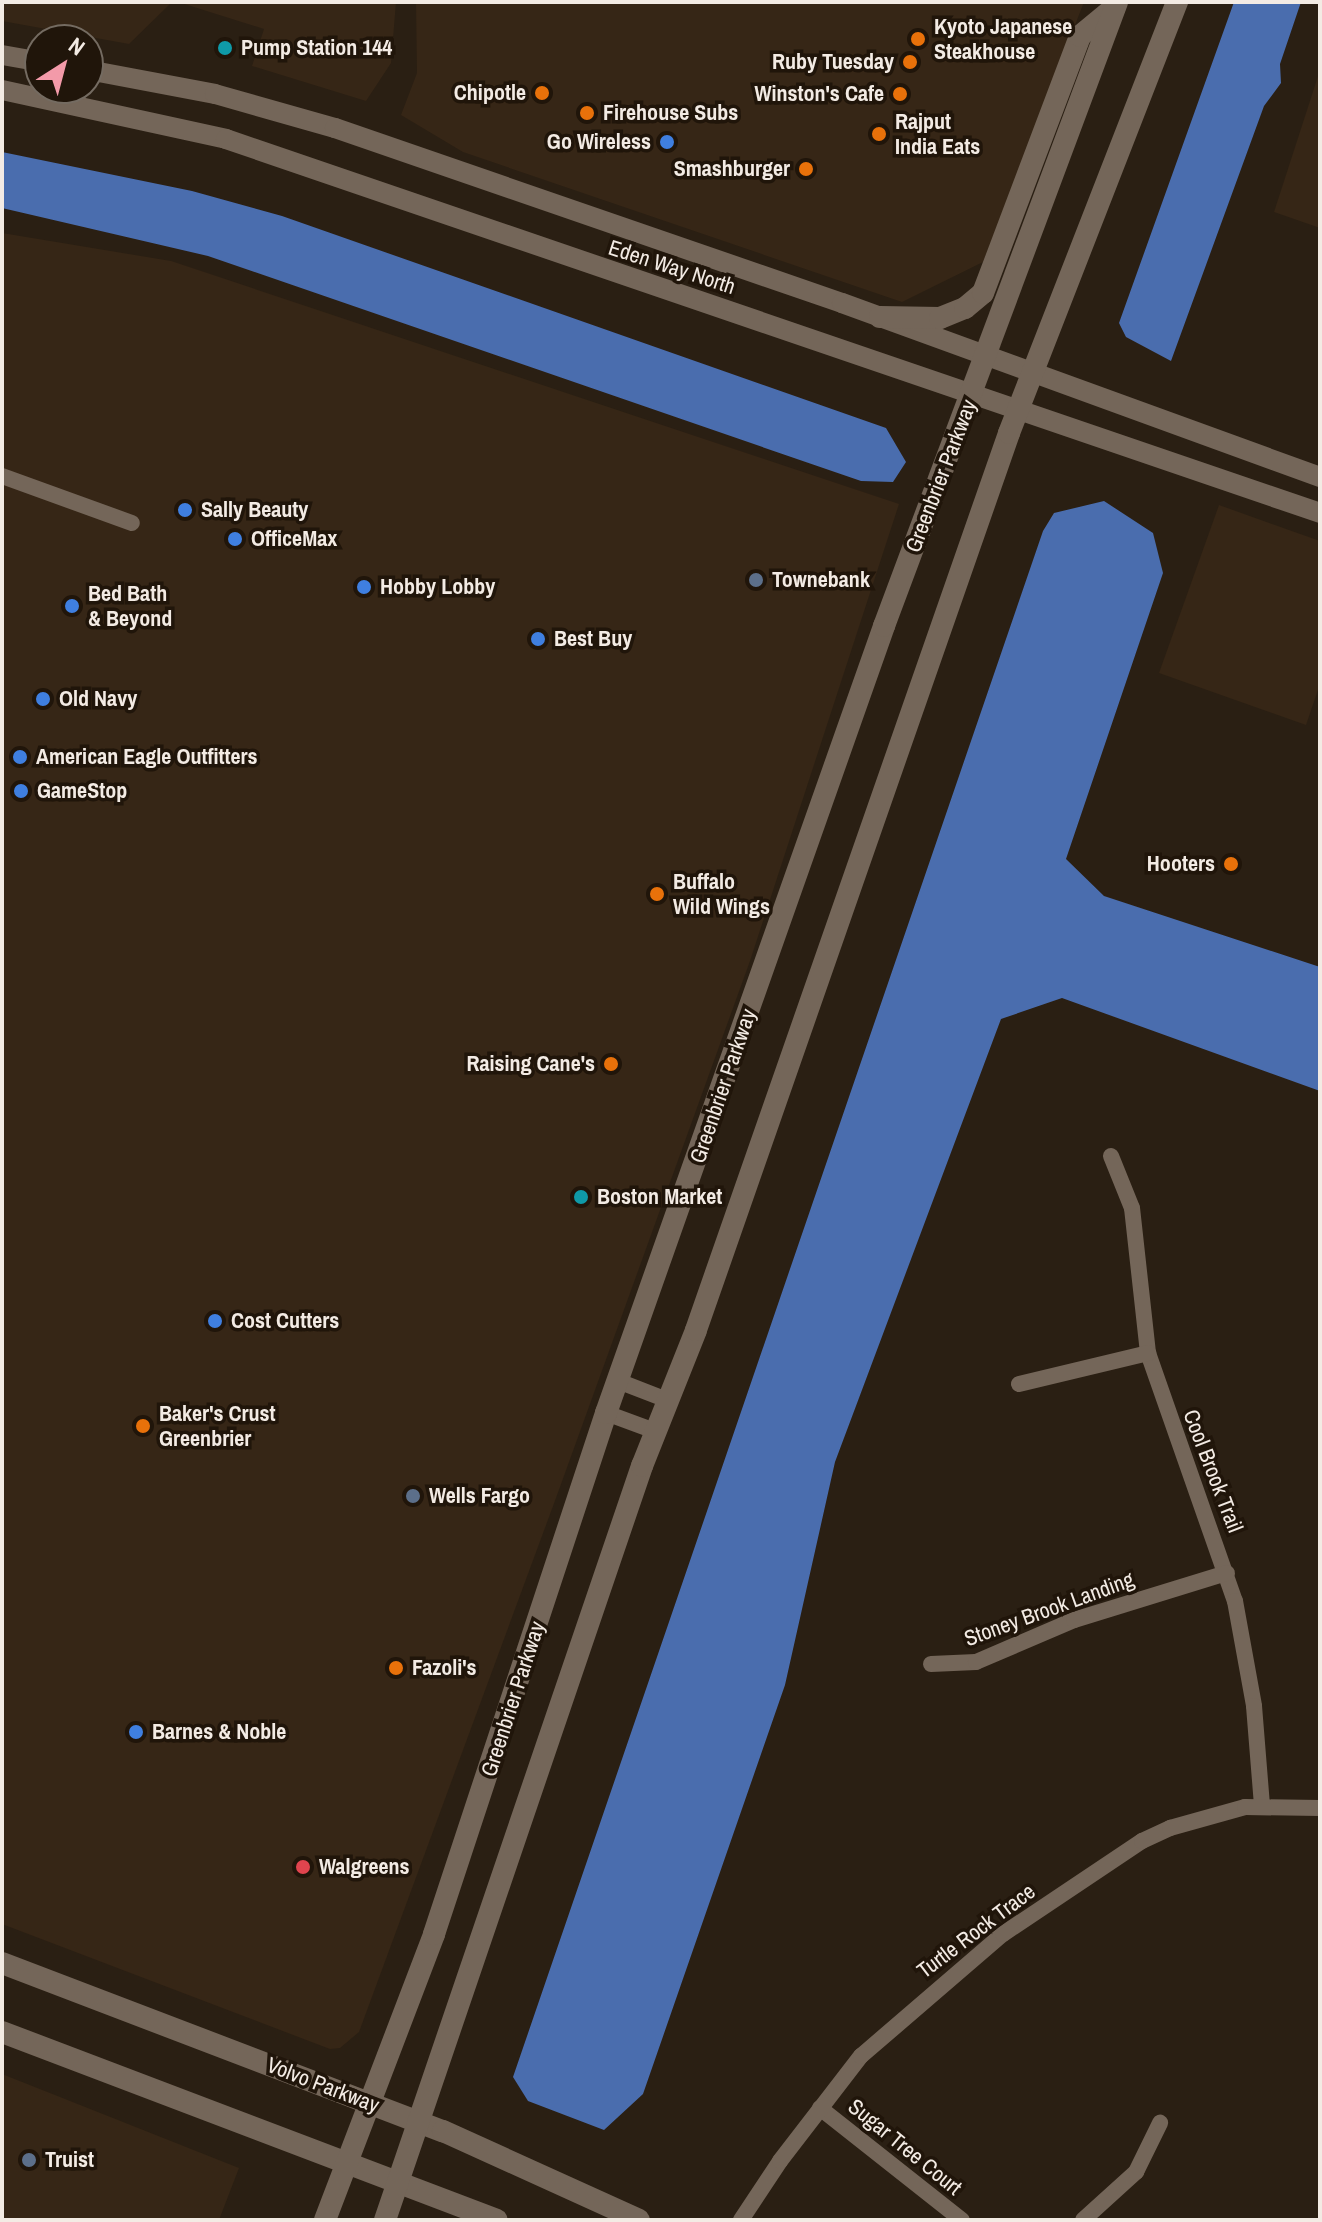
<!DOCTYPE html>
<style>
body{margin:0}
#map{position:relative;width:1322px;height:2222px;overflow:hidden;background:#2a1f13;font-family:"Archivo Narrow",sans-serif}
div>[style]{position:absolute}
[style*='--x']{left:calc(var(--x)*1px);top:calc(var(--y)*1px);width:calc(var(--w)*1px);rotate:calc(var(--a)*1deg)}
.built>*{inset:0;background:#362616}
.water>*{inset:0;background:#4a6dae}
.minor>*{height:16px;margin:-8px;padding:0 8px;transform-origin:8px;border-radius:8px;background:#746659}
.tertiary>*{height:20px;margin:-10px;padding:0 10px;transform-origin:10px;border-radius:10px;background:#746659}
.secondary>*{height:22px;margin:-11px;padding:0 11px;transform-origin:11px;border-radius:11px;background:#746659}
.dots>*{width:22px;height:22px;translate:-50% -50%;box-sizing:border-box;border:4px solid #20150a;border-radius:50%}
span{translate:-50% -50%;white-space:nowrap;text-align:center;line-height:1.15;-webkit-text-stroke:7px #20150a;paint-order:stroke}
.poi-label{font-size:22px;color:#f3ebe4;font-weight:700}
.left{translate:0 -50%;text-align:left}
.right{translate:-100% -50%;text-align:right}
.street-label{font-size:22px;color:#f3ebe4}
.frame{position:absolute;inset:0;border:4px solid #f3ebe4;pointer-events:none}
.north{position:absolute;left:24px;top:24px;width:80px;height:80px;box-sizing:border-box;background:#20150a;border:2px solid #746b61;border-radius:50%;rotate:36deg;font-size:22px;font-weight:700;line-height:32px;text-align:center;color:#f3ebe4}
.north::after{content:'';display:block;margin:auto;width:28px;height:36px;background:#f39aa9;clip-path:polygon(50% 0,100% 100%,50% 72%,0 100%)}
</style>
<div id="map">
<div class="built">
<div style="clip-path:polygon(2px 2px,172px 2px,129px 44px,2px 21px)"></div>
<div style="clip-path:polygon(178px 2px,396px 2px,391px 63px,366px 101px,252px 66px,264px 29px)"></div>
<div style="clip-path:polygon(416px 2px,1084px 2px,983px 262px,902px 302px,463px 152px,401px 115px,417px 73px)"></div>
<div style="clip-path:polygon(1320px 70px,1320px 228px,1274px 212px)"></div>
<div style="clip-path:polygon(2px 233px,171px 261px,899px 504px,750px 961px,556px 1498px,359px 2032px,340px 2048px,330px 2049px,2px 1924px)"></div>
<div style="clip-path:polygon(1219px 505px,1320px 541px,1320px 684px,1306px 725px,1159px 673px)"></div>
<div style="clip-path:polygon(2px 2074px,239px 2168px,219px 2220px,2px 2220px)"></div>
</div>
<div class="water">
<div style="clip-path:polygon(1234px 2px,1301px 2px,1280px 64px,1281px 83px,1264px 106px,1171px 361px,1126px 337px,1119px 323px)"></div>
<div style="clip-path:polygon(2px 152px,192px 191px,282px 216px,886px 428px,906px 462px,893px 482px,861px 481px,208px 256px,2px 208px)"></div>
<div style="clip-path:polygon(1104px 501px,1153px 533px,1163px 573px,1066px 859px,1104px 896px,1320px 967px,1320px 1091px,1062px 998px,1001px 1019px,835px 1462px,785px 1685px,643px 2094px,604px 2130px,528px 2101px,513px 2077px,1043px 531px,1054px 513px)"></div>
</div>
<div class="minor">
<div style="--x:2;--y:476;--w:138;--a:19.9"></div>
<div style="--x:1111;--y:1156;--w:56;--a:68"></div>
<div style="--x:1132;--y:1208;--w:146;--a:83.7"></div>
<div style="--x:1148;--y:1353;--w:263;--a:70.7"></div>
<div style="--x:1235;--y:1601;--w:107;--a:79.7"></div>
<div style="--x:1254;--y:1706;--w:100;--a:85.4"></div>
<div style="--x:618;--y:1381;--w:53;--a:21.2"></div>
<div style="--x:1019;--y:1384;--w:133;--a:-13.5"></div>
<div style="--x:606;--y:1413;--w:52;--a:20.2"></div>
<div style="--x:931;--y:1664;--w:45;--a:-2.5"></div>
<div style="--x:976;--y:1662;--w:107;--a:-23.2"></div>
<div style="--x:1074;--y:1620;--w:160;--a:-17.1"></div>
<div style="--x:820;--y:2108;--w:181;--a:38.3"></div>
<div style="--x:741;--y:2220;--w:71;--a:-56.5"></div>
<div style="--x:780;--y:2161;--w:133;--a:-52.4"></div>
<div style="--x:861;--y:2056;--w:187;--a:-40.7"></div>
<div style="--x:1003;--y:1934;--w:167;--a:-33.8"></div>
<div style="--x:1142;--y:1841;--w:31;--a:-25"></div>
<div style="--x:1170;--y:1828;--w:78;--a:-15.6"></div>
<div style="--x:1245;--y:1807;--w:75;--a:0.8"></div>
<div style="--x:1083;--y:2220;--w:72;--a:-42.2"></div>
<div style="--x:1136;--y:2172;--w:55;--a:-63.9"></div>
</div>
<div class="tertiary">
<div style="--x:2;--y:55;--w:39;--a:10"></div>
<div style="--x:88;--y:70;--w:129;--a:10.7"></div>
<div style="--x:215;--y:94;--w:125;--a:15.8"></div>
<div style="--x:335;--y:128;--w:536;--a:19.04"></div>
<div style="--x:842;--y:303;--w:509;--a:20"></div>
<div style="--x:2;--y:90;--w:229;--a:12.3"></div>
<div style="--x:226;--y:139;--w:1156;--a:18.87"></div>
</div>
<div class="secondary">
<div style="--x:880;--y:317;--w:60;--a:1"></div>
<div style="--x:940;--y:318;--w:27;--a:-22"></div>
<div style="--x:965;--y:308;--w:23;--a:-40"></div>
<div style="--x:983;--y:293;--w:275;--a:-69.3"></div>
<div style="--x:1080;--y:36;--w:45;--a:-39.6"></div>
<div style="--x:2;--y:1963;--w:472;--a:20.9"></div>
<div style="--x:443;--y:2131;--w:215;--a:24.4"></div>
<div style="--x:2;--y:2032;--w:529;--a:20.8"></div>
<div style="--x:325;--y:2220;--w:306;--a:-69.1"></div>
<div style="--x:434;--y:1934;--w:549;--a:-71.73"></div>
<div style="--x:606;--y:1413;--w:835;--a:-70.54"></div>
<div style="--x:884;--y:626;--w:666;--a:-69.52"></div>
<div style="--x:385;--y:2220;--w:797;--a:-71.18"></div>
<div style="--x:642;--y:1466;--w:146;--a:-68.3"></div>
<div style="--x:696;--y:1330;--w:950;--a:-70.76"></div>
<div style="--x:1009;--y:433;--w:463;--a:-68.7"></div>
</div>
<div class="dots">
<div style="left:918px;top:39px;background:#e8710a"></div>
<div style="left:225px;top:48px;background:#0f9aa8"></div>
<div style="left:910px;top:62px;background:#e8710a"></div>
<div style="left:542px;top:93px;background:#e8710a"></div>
<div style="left:900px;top:94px;background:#e8710a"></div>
<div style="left:587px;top:113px;background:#e8710a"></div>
<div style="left:879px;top:134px;background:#e8710a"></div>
<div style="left:667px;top:142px;background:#3f7fe0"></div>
<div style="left:806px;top:169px;background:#e8710a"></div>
<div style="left:185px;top:510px;background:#3f7fe0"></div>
<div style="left:235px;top:539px;background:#3f7fe0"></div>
<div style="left:756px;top:580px;background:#5c6f8a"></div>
<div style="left:364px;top:587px;background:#3f7fe0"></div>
<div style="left:72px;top:606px;background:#3f7fe0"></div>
<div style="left:538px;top:639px;background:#3f7fe0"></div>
<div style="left:43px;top:699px;background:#3f7fe0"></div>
<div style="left:20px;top:757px;background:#3f7fe0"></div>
<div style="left:21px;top:791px;background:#3f7fe0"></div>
<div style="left:1231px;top:864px;background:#e8710a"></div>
<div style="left:657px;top:894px;background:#e8710a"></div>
<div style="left:611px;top:1064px;background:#e8710a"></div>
<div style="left:581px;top:1197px;background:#0f9aa8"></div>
<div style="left:215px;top:1321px;background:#3f7fe0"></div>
<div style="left:143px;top:1426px;background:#e8710a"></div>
<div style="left:413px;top:1496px;background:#5c6f8a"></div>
<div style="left:396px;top:1668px;background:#e8710a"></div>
<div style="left:136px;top:1732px;background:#3f7fe0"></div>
<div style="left:303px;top:1867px;background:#e0444e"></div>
<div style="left:29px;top:2160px;background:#5c6f8a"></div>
</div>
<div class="poi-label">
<span class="left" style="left:934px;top:39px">Kyoto Japanese<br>Steakhouse</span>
<span class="left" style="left:241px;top:48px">Pump Station 144</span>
<span class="right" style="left:894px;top:62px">Ruby Tuesday</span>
<span class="right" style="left:526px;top:93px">Chipotle</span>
<span class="right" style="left:884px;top:94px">Winston's Cafe</span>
<span class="left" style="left:603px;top:113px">Firehouse Subs</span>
<span class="left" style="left:895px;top:134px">Rajput<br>India Eats</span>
<span class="right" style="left:651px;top:142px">Go Wireless</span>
<span class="right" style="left:790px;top:169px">Smashburger</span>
<span class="left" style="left:201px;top:510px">Sally Beauty</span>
<span class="left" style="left:251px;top:539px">OfficeMax</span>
<span class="left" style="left:772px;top:580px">Townebank</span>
<span class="left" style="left:380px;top:587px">Hobby Lobby</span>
<span class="left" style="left:88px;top:606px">Bed Bath<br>&amp; Beyond</span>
<span class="left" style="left:554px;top:639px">Best Buy</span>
<span class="left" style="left:59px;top:699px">Old Navy</span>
<span class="left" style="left:36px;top:757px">American Eagle Outfitters</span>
<span class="left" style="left:37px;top:791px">GameStop</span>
<span class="right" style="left:1215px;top:864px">Hooters</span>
<span class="left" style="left:673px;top:894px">Buffalo<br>Wild Wings</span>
<span class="right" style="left:595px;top:1064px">Raising Cane's</span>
<span class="left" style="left:597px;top:1197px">Boston Market</span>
<span class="left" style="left:231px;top:1321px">Cost Cutters</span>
<span class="left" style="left:159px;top:1426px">Baker's Crust<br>Greenbrier</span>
<span class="left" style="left:429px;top:1496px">Wells Fargo</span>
<span class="left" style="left:412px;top:1668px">Fazoli's</span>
<span class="left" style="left:152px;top:1732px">Barnes &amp; Noble</span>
<span class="left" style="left:319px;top:1867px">Walgreens</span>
<span class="left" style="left:45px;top:2160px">Truist</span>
</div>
<div class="street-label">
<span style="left:672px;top:267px;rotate:18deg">Eden Way North</span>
<span style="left:941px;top:476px;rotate:-69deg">Greenbrier Parkway</span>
<span style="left:723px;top:1086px;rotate:-71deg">Greenbrier Parkway</span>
<span style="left:1213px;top:1471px;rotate:69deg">Cool Brook Trail</span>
<span style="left:1049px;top:1609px;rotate:-20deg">Stoney Brook Landing</span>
<span style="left:513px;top:1699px;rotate:-72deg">Greenbrier Parkway</span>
<span style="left:976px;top:1931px;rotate:-37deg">Turtle Rock Trace</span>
<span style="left:323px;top:2085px;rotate:21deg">Volvo Parkway</span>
<span style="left:905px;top:2147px;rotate:39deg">Sugar Tree Court</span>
</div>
<div class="frame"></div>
<div class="north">N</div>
</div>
